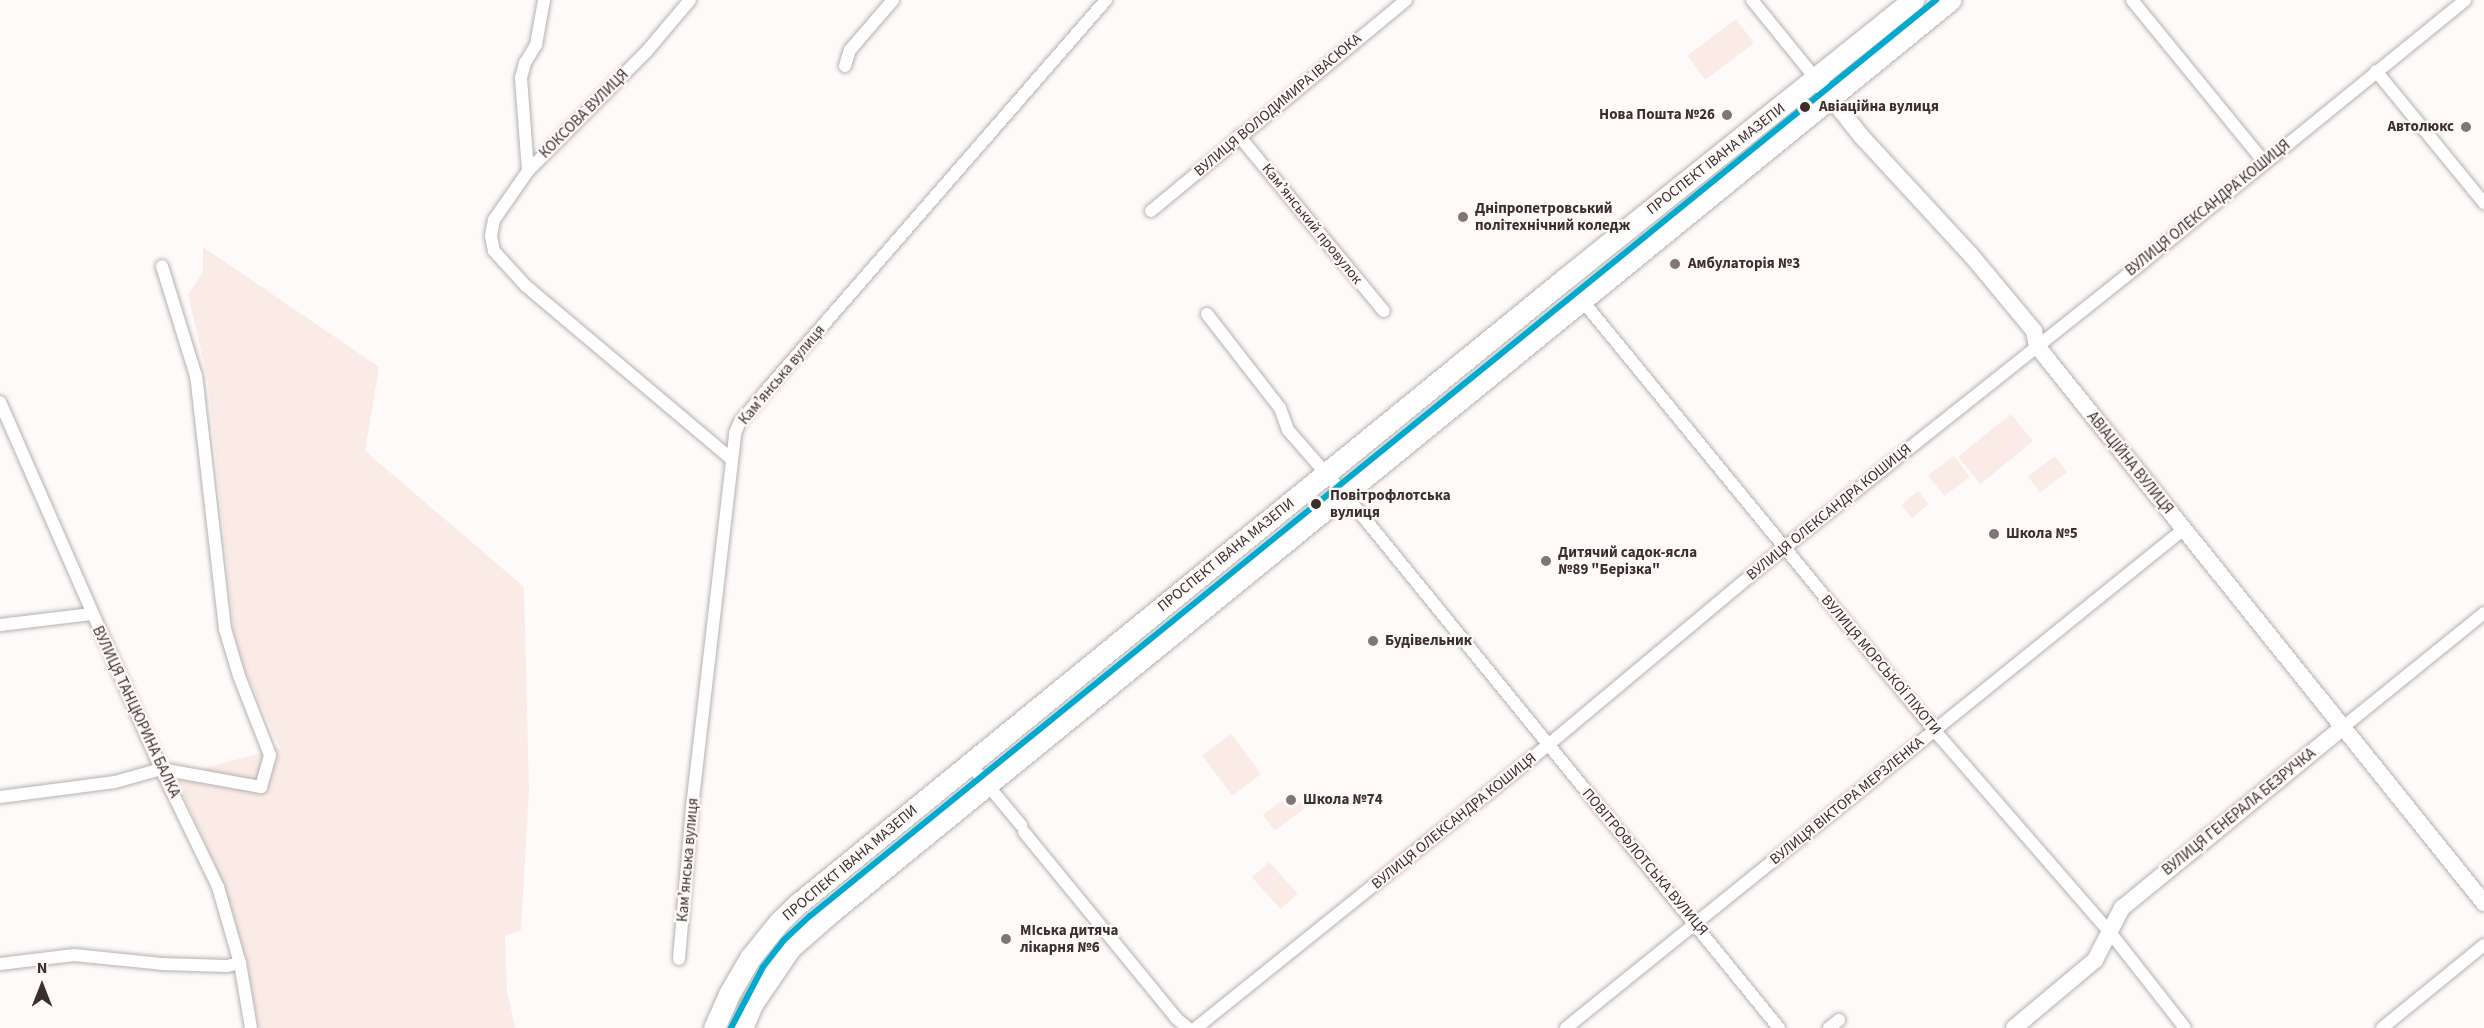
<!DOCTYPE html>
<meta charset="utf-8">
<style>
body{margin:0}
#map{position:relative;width:2484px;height:1028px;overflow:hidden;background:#fdfaf9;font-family:"Source Sans 3",sans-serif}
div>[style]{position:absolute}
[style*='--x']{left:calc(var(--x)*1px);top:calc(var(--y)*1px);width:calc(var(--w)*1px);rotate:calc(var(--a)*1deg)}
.green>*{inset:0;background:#fbebe7;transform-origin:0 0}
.roads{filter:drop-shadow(0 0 2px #b6b1af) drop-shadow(0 0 2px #b6b1af)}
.street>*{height:12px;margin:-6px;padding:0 6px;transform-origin:6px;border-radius:6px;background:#fffefe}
.secondary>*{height:16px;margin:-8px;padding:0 8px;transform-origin:8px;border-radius:8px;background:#fffefe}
.highway>*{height:21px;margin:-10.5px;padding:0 10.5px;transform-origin:10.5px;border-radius:10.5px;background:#fffefe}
.tram-1>*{height:6px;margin:-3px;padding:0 3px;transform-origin:3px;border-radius:3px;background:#00a9ce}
.dots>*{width:16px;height:16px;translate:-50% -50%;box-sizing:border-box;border:3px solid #fef9f8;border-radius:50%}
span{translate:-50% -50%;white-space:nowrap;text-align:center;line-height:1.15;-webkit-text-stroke:4.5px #fef9f8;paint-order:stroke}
.street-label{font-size:15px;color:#39302e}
.stop-label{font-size:15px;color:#39302e;font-weight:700}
.left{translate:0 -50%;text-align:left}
.poi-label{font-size:15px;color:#39302e;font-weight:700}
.right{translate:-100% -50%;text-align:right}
.north{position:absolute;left:12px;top:956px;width:60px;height:60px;-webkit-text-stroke:4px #fef9f8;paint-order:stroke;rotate:0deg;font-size:16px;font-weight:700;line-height:24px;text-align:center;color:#39302e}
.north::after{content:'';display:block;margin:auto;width:21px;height:27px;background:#39302e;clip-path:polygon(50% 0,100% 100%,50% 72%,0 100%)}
</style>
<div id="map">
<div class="green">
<div style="left:1736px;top:19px;width:30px;height:61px;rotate:53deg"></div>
<div style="clip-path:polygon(203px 247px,379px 367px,365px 451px,524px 587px,529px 790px,521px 930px,505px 936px,507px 990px,515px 1028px,259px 1028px,247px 960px,224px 884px,175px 776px,280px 748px,244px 667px,234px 632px,208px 381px,188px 295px,203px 272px)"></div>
<div style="left:2011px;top:414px;width:35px;height:68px;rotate:51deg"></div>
<div style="left:1954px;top:456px;width:26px;height:32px;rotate:53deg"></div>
<div style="left:2055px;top:456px;width:20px;height:34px;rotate:53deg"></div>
<div style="left:1918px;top:491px;width:17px;height:22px;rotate:50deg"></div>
<div style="left:1231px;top:734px;width:50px;height:36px;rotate:53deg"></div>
<div style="left:1293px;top:792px;width:20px;height:38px;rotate:53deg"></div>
<div style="left:1269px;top:862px;width:43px;height:23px;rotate:48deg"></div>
</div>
<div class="roads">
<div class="street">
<div style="--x:690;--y:0;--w:68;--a:130.2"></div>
<div style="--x:646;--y:52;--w:168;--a:134.8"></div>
<div style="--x:528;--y:171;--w:60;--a:124.8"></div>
<div style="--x:494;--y:220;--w:16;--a:101"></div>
<div style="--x:491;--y:236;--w:15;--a:79"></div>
<div style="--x:494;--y:251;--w:47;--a:47.6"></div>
<div style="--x:526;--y:286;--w:267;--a:40.1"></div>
<div style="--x:1752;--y:0;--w:102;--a:51"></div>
<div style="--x:2132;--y:0;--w:210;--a:50.8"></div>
<div style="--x:845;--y:66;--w:17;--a:-73"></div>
<div style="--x:850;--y:50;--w:66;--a:-49.3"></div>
<div style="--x:2376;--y:71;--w:171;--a:50.7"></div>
<div style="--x:1239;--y:136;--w:227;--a:50.4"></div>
<div style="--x:528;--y:171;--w:93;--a:-94.3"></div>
<div style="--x:521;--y:78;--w:16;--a:-75"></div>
<div style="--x:525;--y:63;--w:21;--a:-59"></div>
<div style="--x:536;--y:45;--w:46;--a:-79.9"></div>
<div style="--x:1151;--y:211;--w:331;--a:-39.6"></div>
<div style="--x:1581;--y:299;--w:557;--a:50.68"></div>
<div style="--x:1934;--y:730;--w:267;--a:49"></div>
<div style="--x:2109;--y:931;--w:123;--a:51.9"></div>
<div style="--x:1207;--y:314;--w:119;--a:52.2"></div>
<div style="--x:1280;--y:408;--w:23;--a:70"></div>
<div style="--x:1288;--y:430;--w:97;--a:48.8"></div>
<div style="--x:1352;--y:503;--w:677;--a:50.88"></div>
<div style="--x:0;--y:402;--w:401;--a:66.3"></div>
<div style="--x:161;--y:769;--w:131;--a:64.2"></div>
<div style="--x:218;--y:887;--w:79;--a:73.9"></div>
<div style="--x:240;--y:963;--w:66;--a:80.4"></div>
<div style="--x:0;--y:625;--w:92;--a:-6.9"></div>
<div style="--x:2342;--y:728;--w:183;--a:-39"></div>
<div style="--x:970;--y:764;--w:80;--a:50.1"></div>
<div style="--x:0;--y:797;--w:116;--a:-7.4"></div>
<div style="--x:115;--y:782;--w:48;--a:-15.8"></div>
<div style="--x:161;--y:769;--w:102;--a:10.2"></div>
<div style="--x:261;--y:787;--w:33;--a:-74"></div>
<div style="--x:270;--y:755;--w:85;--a:-111.4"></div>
<div style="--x:239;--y:676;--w:49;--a:-106.6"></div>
<div style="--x:225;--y:629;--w:255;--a:-96.5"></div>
<div style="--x:196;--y:376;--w:115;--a:-107.2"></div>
<div style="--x:1024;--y:832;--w:240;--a:50.7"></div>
<div style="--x:1176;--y:1018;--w:16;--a:40"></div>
<div style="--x:679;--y:959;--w:153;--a:-85.1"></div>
<div style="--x:692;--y:807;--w:376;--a:-83.4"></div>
<div style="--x:735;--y:433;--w:12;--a:-66"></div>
<div style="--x:740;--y:422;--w:38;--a:-50"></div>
<div style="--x:764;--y:393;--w:521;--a:-48.97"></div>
<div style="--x:0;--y:964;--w:75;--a:-6.9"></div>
<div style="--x:74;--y:955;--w:88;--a:5.8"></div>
<div style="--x:162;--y:964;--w:65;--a:1.8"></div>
<div style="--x:227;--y:966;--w:13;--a:-13"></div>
<div style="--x:1196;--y:1028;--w:452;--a:-38.8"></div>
<div style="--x:1548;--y:745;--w:307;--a:-39.9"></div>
<div style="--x:1784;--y:548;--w:459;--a:-38.5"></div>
<div style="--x:2143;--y:262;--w:415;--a:-39.1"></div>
<div style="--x:1566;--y:1028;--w:794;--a:-38.92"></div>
<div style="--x:1829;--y:1028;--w:13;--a:-39"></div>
<div style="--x:2382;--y:1028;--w:132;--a:-39.1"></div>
</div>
<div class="secondary">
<div style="--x:1816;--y:79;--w:74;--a:51.6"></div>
<div style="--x:1862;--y:137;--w:161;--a:47.3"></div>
<div style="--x:1971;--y:255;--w:99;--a:50.3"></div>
<div style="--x:2034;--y:331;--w:15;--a:79"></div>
<div style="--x:2037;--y:346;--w:19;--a:51"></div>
<div style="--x:2049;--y:361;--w:695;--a:51.25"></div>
<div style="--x:2014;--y:1028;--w:106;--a:-40"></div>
<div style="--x:2095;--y:960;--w:59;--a:-62.6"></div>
<div style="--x:2122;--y:908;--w:284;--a:-39.3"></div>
</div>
<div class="highway">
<div style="--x:714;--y:1028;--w:37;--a:-66"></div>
<div style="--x:729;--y:994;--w:42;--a:-59.7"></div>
<div style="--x:750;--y:958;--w:46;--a:-51.1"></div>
<div style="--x:779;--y:922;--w:28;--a:-44"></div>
<div style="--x:799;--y:903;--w:989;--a:-39.18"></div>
<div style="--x:1566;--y:278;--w:445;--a:-38.7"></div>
<div style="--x:742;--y:1028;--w:26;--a:-67"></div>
<div style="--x:752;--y:1004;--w:68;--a:-55.8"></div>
<div style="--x:790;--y:948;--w:55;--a:-41.3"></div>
<div style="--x:831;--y:912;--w:1444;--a:-39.18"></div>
</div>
</div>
<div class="tram-1">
<div style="--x:731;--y:1028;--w:69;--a:-62.3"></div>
<div style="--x:763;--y:967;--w:34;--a:-52"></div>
<div style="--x:784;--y:940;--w:35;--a:-43"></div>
<div style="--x:810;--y:916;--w:1452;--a:-39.13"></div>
</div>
<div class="dots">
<div style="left:1805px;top:107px;background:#39302e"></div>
<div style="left:1727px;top:115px;background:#7e7775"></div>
<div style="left:2466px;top:127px;background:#7e7775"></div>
<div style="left:1463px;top:217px;background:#7e7775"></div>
<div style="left:1675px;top:264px;background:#7e7775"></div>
<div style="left:1316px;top:504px;background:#39302e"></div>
<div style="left:1994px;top:534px;background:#7e7775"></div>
<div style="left:1546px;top:561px;background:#7e7775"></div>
<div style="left:1373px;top:641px;background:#7e7775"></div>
<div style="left:1291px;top:800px;background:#7e7775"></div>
<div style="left:1006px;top:939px;background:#7e7775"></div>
</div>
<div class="street-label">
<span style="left:1278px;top:105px;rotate:-40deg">ВУЛИЦЯ ВОЛОДИМИРА ІВАСЮКА</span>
<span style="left:584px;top:114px;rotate:-45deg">КОКСОВА ВУЛИЦЯ</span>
<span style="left:1716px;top:159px;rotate:-38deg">ПРОСПЕКТ ІВАНА МАЗЕПИ</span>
<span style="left:2208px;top:208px;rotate:-39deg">ВУЛИЦЯ ОЛЕКСАНДРА КОШИЦЯ</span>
<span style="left:1312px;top:224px;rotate:51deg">Камʼянський провулок</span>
<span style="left:782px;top:375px;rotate:-50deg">Камʼянська вулиця</span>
<span style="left:2130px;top:463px;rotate:51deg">АВІАЦІЙНА ВУЛИЦЯ</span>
<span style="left:1829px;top:512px;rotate:-39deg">ВУЛИЦЯ ОЛЕКСАНДРА КОШИЦЯ</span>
<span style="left:1226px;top:555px;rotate:-39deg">ПРОСПЕКТ ІВАНА МАЗЕПИ</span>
<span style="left:1881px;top:665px;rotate:50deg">ВУЛИЦЯ МОРСЬКОЇ ПІХОТИ</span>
<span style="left:136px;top:712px;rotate:65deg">ВУЛИЦЯ ТАНЦЮРИНА БАЛКА</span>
<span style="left:1847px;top:801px;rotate:-39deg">ВУЛИЦЯ ВІКТОРА МЕРЗЛЕНКА</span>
<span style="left:2239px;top:812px;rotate:-39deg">ВУЛИЦЯ ГЕНЕРАЛА БЕЗРУЧКА</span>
<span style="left:1454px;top:821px;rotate:-39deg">ВУЛИЦЯ ОЛЕКСАНДРА КОШИЦЯ</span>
<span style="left:688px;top:860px;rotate:-85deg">Камʼянська вулиця</span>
<span style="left:1645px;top:862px;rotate:50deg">ПОВІТРОФЛОТСЬКА ВУЛИЦЯ</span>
<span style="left:850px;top:863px;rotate:-40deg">ПРОСПЕКТ ІВАНА МАЗЕПИ</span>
</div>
<div class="stop-label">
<span class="left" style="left:1819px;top:107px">Авіаційна вулиця</span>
<span class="left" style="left:1330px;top:504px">Повітрофлотська<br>вулиця</span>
</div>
<div class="poi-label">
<span class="right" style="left:1715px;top:115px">Нова Пошта №26</span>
<span class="right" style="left:2454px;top:127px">Автолюкс</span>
<span class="left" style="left:1475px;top:217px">Дніпропетровський<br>політехнічний коледж</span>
<span class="left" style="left:1688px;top:264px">Амбулаторія №3</span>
<span class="left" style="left:2006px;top:534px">Школа №5</span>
<span class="left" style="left:1558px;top:561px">Дитячий садок-ясла<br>№89 "Берізка"</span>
<span class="left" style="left:1385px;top:641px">Будівельник</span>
<span class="left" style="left:1303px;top:800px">Школа №74</span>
<span class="left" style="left:1020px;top:939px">МІська дитяча<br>лікарня №6</span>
</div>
<div class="north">N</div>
</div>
